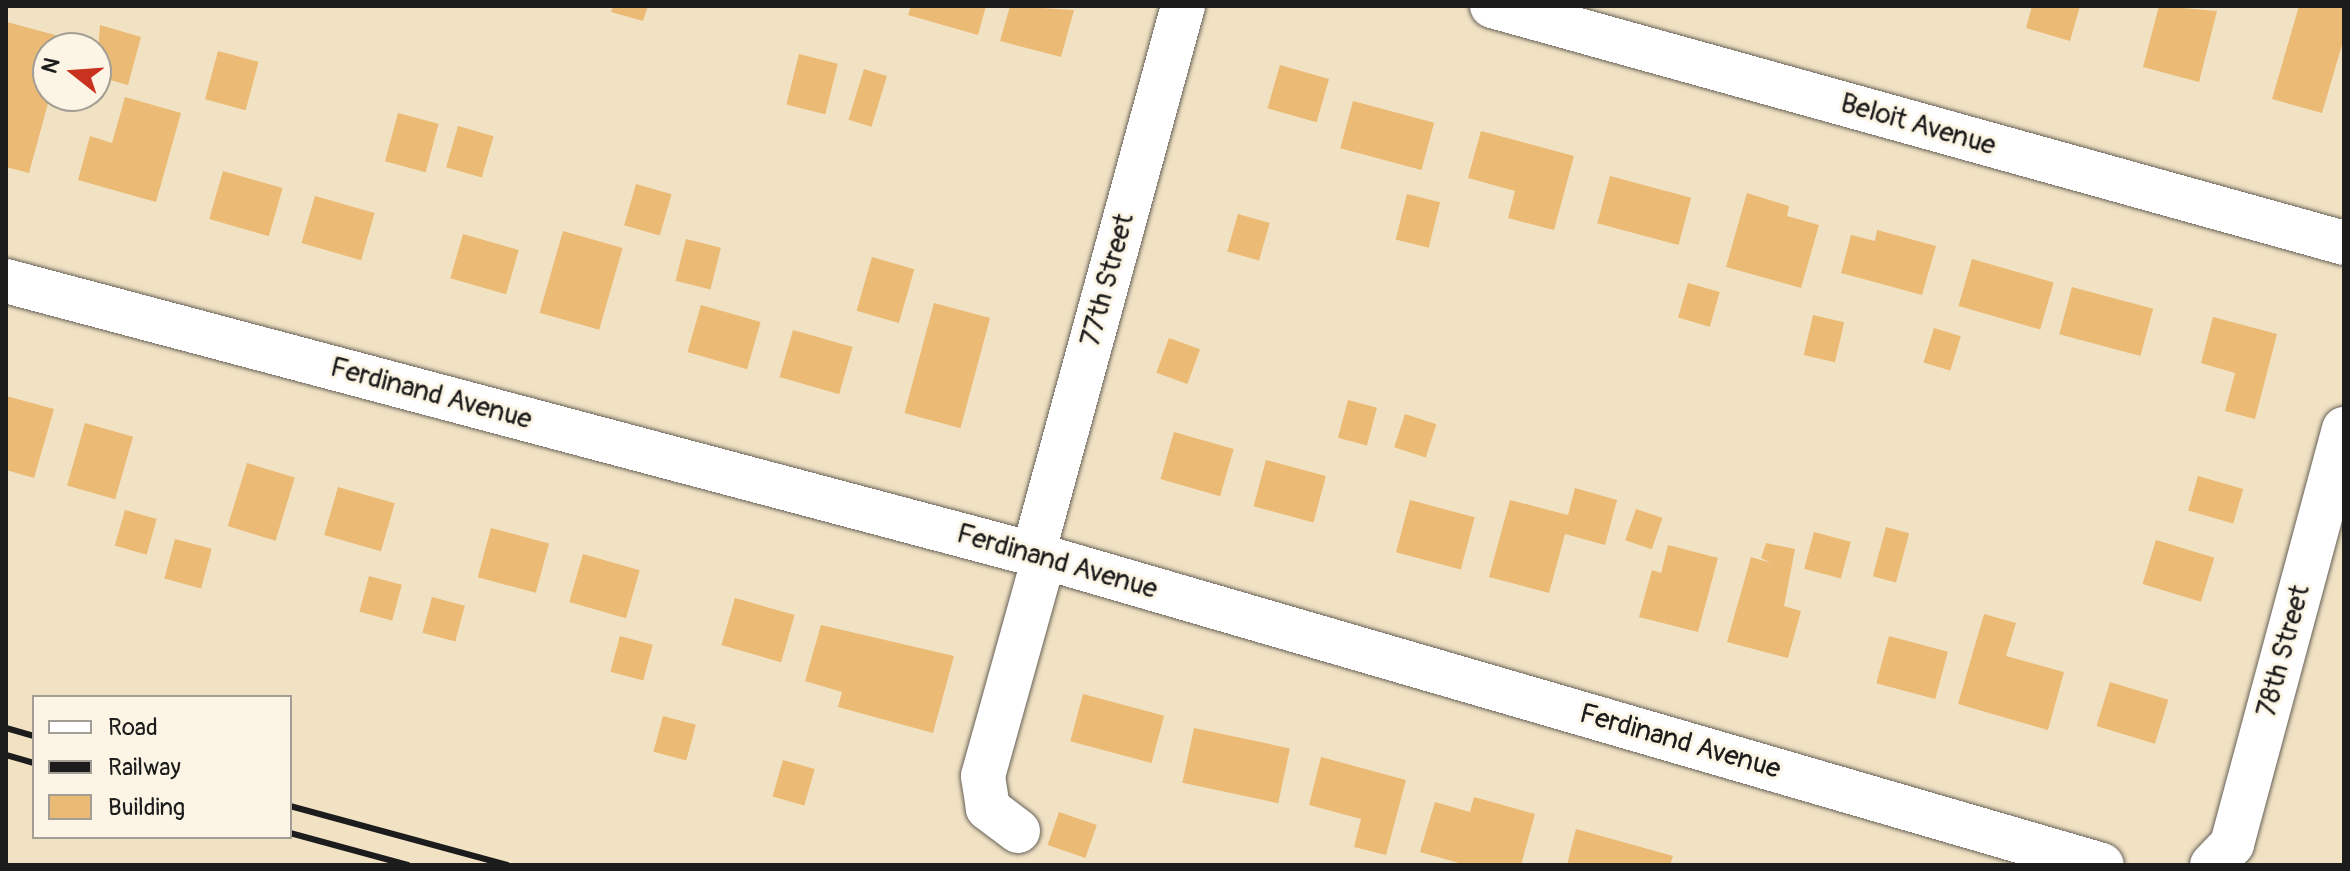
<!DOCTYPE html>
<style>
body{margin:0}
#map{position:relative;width:2350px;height:871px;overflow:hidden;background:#f1e2c4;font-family:Pangolin,sans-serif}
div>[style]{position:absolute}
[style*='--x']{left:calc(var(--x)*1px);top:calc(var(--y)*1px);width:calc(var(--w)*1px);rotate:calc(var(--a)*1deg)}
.building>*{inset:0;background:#ebba75;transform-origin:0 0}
.roads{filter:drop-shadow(0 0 2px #676157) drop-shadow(0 0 2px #676157)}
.minor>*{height:44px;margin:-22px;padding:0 22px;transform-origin:22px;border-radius:22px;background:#fff}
.rail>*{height:6px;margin:-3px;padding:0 3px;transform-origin:3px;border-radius:3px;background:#1c1c1c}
span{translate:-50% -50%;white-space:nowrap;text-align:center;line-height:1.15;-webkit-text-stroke:6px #fcf5e5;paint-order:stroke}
.street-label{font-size:28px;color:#1c1c1c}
.frame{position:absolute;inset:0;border:8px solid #1c1c1c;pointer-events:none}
.legend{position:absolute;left:32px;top:695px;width:260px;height:144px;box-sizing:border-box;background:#fcf5e5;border:2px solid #a29e95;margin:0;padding:10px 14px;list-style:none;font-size:24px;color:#1c1c1c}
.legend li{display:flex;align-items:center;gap:16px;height:40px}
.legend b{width:40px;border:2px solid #a29e95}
.north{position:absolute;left:32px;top:32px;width:80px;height:80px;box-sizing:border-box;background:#fcf5e5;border:2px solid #a29e95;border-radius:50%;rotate:287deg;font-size:22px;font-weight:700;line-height:32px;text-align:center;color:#1c1c1c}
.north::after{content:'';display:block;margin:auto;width:28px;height:36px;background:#c8321e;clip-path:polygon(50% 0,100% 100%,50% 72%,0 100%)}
</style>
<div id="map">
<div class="building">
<div style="clip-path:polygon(613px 6px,648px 6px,643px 21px,611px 12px)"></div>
<div style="clip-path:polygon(911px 6px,986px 6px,978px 35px,908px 15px)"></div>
<div style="clip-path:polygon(1010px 6px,1074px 10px,1061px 57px,1000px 41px)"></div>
<div style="clip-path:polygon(2032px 6px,2080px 6px,2070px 41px,2026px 28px)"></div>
<div style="clip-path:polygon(2159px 6px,2217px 11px,2199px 82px,2143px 67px)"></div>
<div style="clip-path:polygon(2299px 6px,2344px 6px,2344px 38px,2322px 113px,2272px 99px)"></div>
<div style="clip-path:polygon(7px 22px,66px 38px,63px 48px,48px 48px,50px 96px,29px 173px,6px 167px)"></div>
<div style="clip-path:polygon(100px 25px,141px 37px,128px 85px,96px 76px)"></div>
<div style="left:218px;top:51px;width:42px;height:50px;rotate:15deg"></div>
<div style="left:799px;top:54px;width:40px;height:52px;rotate:14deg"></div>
<div style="left:1280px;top:65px;width:51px;height:45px;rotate:16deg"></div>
<div style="left:864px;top:69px;width:24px;height:53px;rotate:17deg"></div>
<div style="clip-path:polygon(125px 97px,181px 113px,156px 202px,78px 180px,90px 136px,112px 143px)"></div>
<div style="left:1353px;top:101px;width:84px;height:49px;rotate:15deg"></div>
<div style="left:398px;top:113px;width:42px;height:50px;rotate:15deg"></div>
<div style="left:458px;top:126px;width:37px;height:43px;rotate:16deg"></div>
<div style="clip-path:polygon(1481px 131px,1574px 156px,1554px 230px,1508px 218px,1515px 191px,1468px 178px)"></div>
<div style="left:223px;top:171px;width:62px;height:50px;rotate:16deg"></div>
<div style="left:1610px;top:176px;width:84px;height:49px;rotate:15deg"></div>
<div style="left:636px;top:184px;width:37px;height:43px;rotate:16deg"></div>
<div style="clip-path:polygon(1747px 193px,1789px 206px,1787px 216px,1819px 225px,1801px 288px,1726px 267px)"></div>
<div style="left:1407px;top:194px;width:34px;height:47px;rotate:14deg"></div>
<div style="left:315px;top:196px;width:62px;height:49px;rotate:16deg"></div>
<div style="left:1238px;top:214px;width:33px;height:39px;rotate:16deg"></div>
<div style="clip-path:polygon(1877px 230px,1936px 246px,1922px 295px,1841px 273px,1851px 235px,1875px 241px)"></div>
<div style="left:563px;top:231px;width:62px;height:85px;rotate:16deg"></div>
<div style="left:463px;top:234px;width:58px;height:46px;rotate:16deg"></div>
<div style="left:686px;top:239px;width:36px;height:43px;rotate:14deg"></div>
<div style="left:872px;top:257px;width:44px;height:56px;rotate:16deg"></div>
<div style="left:1972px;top:259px;width:85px;height:49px;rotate:16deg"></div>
<div style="left:1688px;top:283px;width:33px;height:36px;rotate:16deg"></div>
<div style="left:2072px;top:287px;width:84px;height:49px;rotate:15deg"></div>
<div style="left:934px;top:303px;width:58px;height:114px;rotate:15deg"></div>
<div style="left:701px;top:305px;width:62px;height:49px;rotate:16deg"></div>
<div style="left:1813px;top:315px;width:32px;height:41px;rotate:13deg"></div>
<div style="clip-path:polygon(2213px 317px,2277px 334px,2255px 419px,2225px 411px,2235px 373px,2201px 363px)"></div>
<div style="left:1934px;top:328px;width:28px;height:36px;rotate:17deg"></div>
<div style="left:793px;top:330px;width:62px;height:49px;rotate:16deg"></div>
<div style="left:1169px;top:338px;width:33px;height:37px;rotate:20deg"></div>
<div style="clip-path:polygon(6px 396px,54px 409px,34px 478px,6px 470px)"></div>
<div style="left:1348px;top:400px;width:30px;height:39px;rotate:15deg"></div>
<div style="left:1405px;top:414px;width:33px;height:35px;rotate:18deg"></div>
<div style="left:85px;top:423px;width:50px;height:65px;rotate:16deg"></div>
<div style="left:1174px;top:432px;width:62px;height:49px;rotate:16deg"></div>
<div style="left:1266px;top:460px;width:62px;height:48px;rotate:15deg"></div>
<div style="left:247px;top:463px;width:50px;height:66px;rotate:17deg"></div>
<div style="left:2198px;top:476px;width:47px;height:36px;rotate:16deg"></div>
<div style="left:338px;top:487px;width:59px;height:50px;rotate:16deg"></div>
<div style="clip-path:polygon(1575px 488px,1617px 500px,1605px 545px,1565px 534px,1549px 593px,1489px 577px,1510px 500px,1568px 515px)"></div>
<div style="left:1410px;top:500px;width:67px;height:54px;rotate:15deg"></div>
<div style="left:1636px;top:509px;width:28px;height:33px;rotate:19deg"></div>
<div style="left:125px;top:510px;width:33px;height:37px;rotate:16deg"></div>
<div style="left:1886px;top:527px;width:24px;height:51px;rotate:15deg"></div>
<div style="left:491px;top:528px;width:60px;height:51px;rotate:15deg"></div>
<div style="left:1814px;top:532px;width:38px;height:38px;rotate:15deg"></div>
<div style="left:175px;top:539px;width:38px;height:41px;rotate:15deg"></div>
<div style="left:2156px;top:540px;width:61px;height:46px;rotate:17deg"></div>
<div style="clip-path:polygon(1766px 543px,1795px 549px,1784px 606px,1801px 611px,1788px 658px,1727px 642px,1751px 557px,1771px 563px,1761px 558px)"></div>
<div style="clip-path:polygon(1668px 545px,1718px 558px,1698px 632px,1639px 617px,1652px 570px,1661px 573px)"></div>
<div style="left:583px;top:554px;width:59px;height:50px;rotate:16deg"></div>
<div style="left:369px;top:576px;width:34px;height:37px;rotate:15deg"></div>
<div style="left:432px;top:597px;width:34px;height:37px;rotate:15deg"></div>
<div style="left:735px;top:598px;width:62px;height:49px;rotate:16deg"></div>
<div style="clip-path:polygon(1984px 614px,2016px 623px,2006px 656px,2064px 672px,2048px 730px,1958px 704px)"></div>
<div style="clip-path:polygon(821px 625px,954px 656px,933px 733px,838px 707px,842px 692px,805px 681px)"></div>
<div style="left:620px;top:636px;width:34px;height:37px;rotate:15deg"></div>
<div style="left:1889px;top:636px;width:61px;height:49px;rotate:15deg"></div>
<div style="left:2110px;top:682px;width:61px;height:46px;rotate:17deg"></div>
<div style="left:1083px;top:694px;width:84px;height:49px;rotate:15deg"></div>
<div style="left:663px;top:716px;width:34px;height:37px;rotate:15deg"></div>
<div style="left:1194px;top:728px;width:98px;height:56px;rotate:12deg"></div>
<div style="clip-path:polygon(1321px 757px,1406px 780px,1386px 855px,1354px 847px,1361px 819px,1309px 805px)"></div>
<div style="left:783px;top:760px;width:33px;height:38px;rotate:16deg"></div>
<div style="clip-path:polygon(1474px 797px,1535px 814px,1521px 865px,1466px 865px,1420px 852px,1435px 802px,1470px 812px)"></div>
<div style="left:1059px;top:812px;width:40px;height:35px;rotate:19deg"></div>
<div style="clip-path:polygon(1576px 829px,1673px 856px,1670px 865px,1567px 865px)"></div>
</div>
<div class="roads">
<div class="minor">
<div style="--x:1492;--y:6;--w:884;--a:15.54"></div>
<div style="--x:6;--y:281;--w:1063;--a:14.89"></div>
<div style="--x:1033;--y:554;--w:1113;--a:16.22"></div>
<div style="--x:1033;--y:554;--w:568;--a:-74.69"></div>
<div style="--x:1018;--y:831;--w:38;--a:-143"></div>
<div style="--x:988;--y:808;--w:32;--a:-99"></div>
<div style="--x:983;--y:776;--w:227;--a:-74.4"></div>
<div style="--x:2212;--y:865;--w:29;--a:-46"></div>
<div style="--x:2232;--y:844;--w:430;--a:-74.9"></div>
</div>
</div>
<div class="rail">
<div style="--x:6;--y:728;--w:29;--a:16"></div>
<div style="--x:6;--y:755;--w:29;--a:16"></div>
<div style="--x:290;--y:806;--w:225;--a:15.2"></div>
<div style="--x:290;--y:833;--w:122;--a:15.2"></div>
</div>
<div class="street-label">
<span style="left:1918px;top:125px;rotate:16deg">Beloit Avenue</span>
<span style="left:1108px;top:280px;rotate:-75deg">77th Street</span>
<span style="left:431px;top:394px;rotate:15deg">Ferdinand Avenue</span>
<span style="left:1057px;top:562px;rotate:16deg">Ferdinand Avenue</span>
<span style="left:2284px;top:651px;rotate:-75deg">78th Street</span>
<span style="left:1680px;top:742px;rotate:16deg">Ferdinand Avenue</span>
</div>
<div class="frame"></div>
<ul class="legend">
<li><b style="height:10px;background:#fff"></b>Road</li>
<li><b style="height:10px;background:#1c1c1c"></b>Railway</li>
<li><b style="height:22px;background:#ebba75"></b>Building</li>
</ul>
<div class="north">N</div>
</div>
